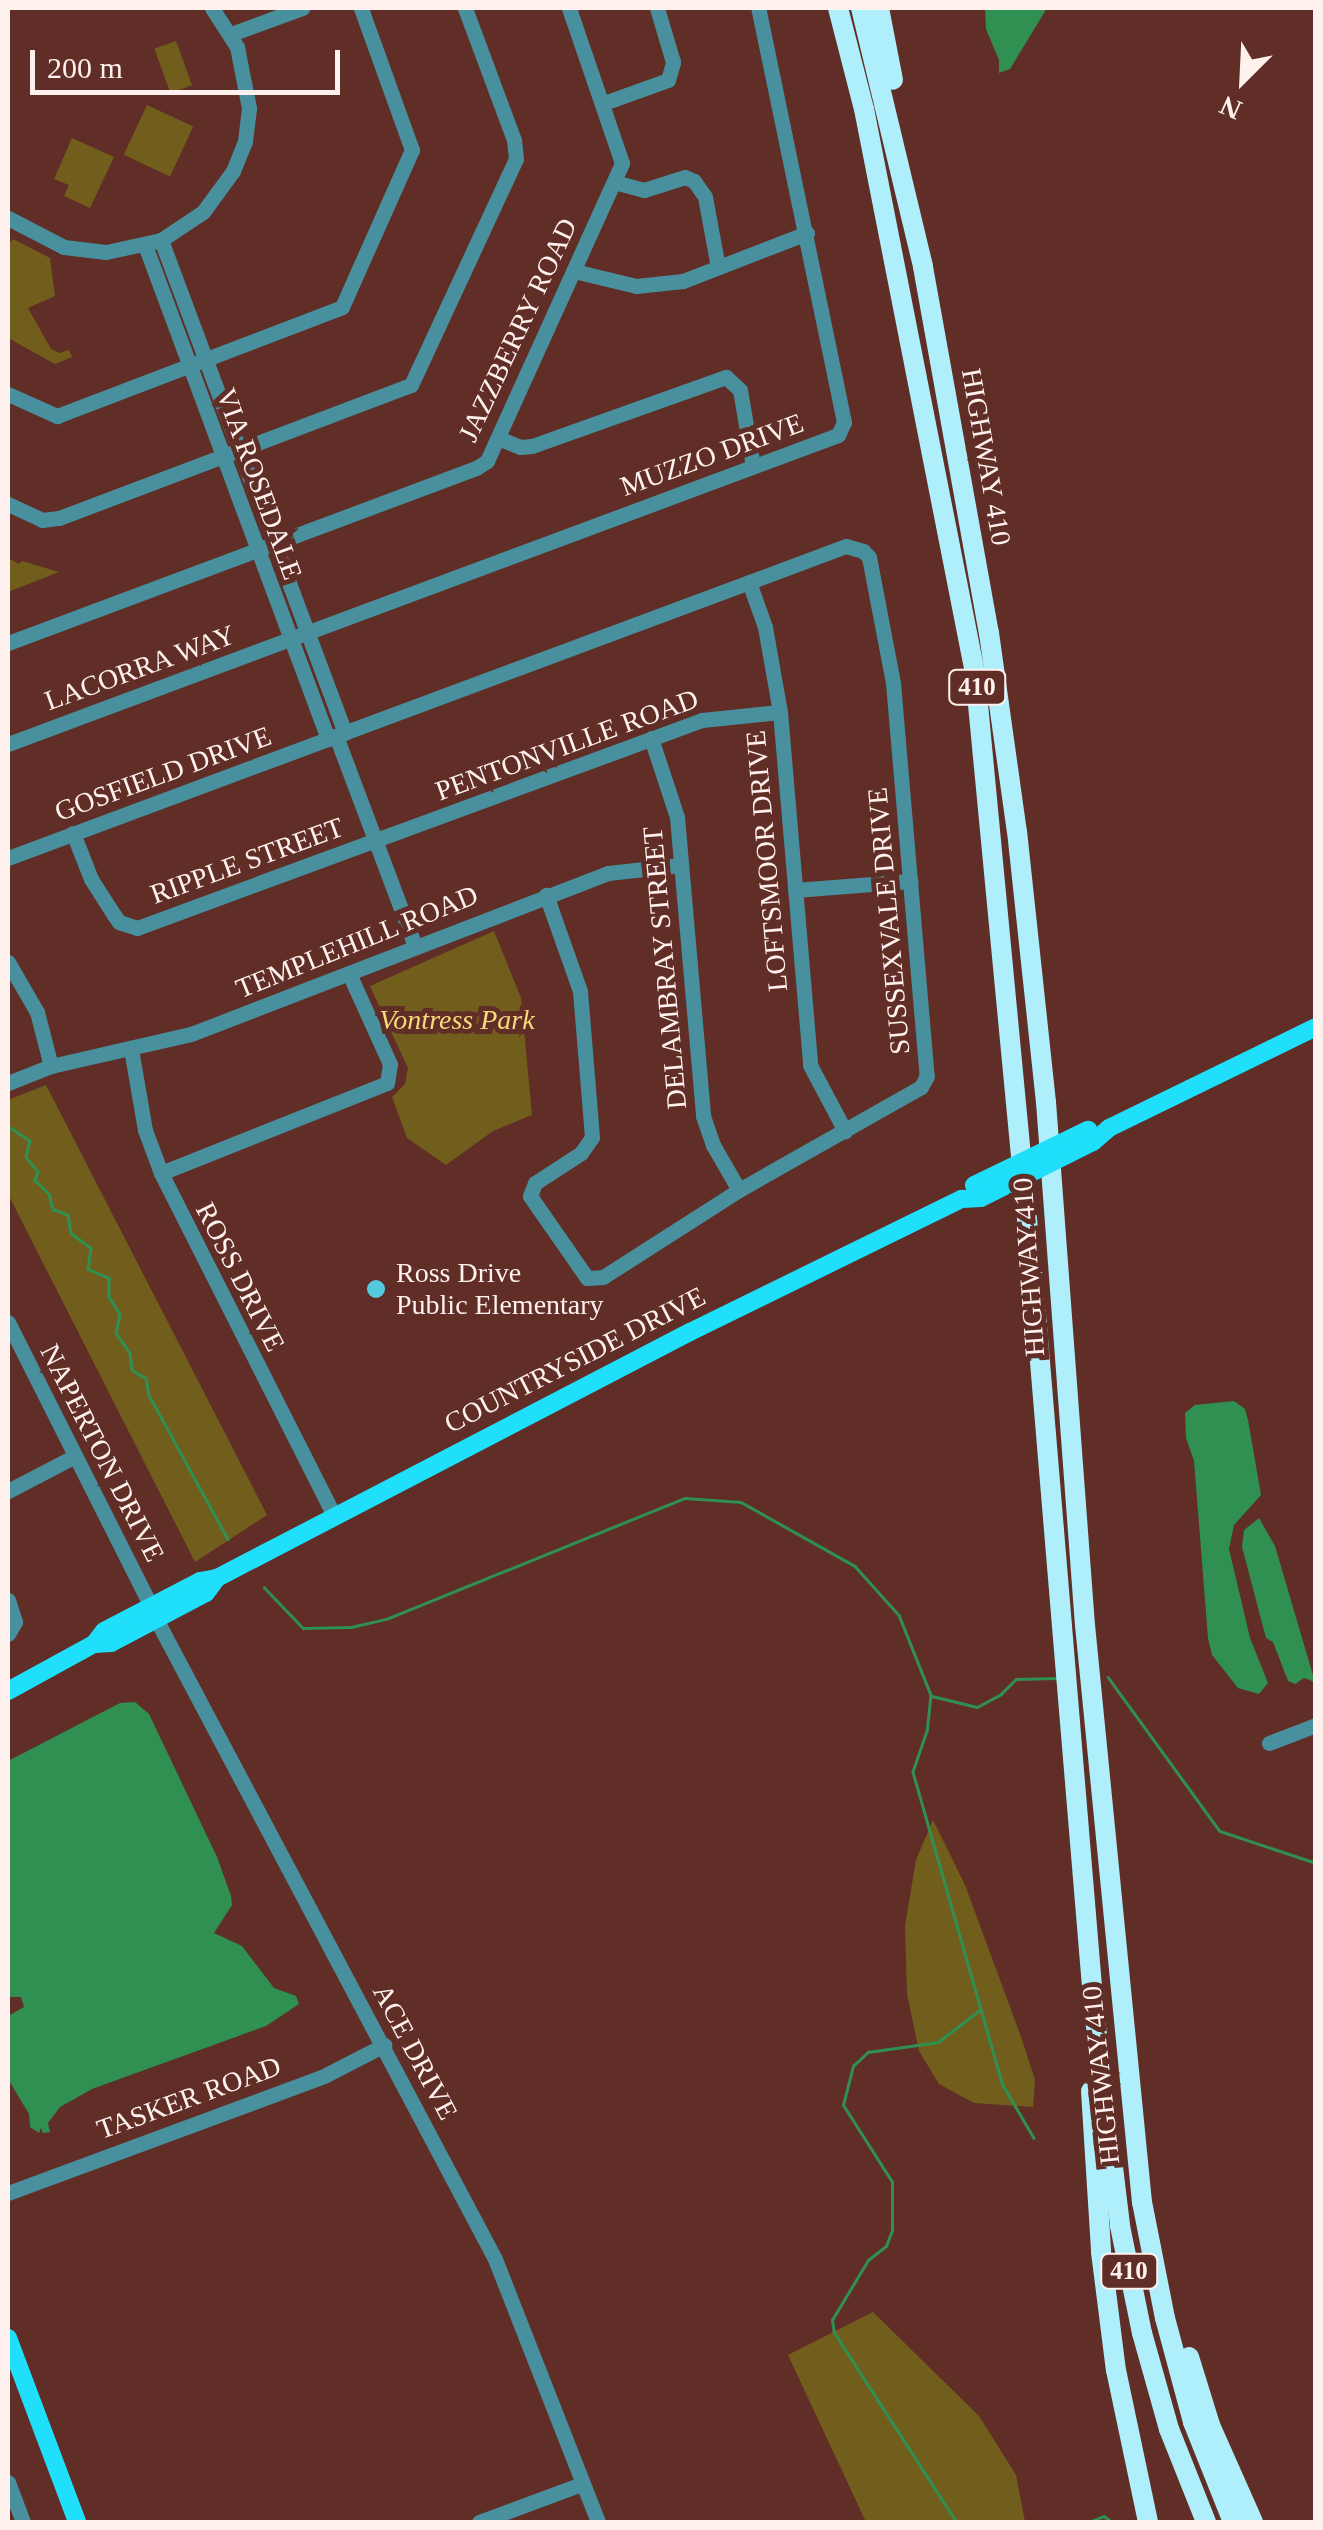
<!DOCTYPE html>
<style>
body{margin:0}
#map{position:relative;width:1323px;height:2530px;overflow:hidden;background:#602e26;font-family:Georgia,serif}
div>[style]{position:absolute}
[style*='--x']{left:calc(var(--x)*1px);top:calc(var(--y)*1px);width:calc(var(--w)*1px);rotate:calc(var(--a)*1deg)}
.green>*{inset:0;background:#725e1c;transform-origin:0 0}
.water>*{inset:0;background:#2f9051}
.stream>*{height:2.5px;margin:-1.25px;padding:0 1.25px;transform-origin:1.25px;border-radius:1.25px;background:#2f9051}
.minor>*{height:15px;margin:-7.5px;padding:0 7.5px;transform-origin:7.5px;border-radius:7.5px;background:#48909d}
.major>*{height:18px;margin:-9px;padding:0 9px;transform-origin:9px;border-radius:9px;background:#1fdffb}
.highway>*{height:20px;margin:-10px;padding:0 10px;transform-origin:10px;border-radius:10px;background:#afeffb}
.major-bridge>*{height:18px;margin:-9px;padding:0 9px;transform-origin:9px;border-radius:9px;background:#1fdffb}
.dots>*{width:28px;height:28px;translate:-50% -50%;box-sizing:border-box;border:5px solid #602e26;border-radius:50%}
span{translate:-50% -50%;white-space:nowrap;text-align:center;line-height:1.15;-webkit-text-stroke:10px #602e26;paint-order:stroke}
.shield-label span{padding:2px 8px;background:#602e26;border:2px solid;border-radius:8px;-webkit-text-stroke-width:0}
.shield-label{font-size:25px;color:#fef1ee;font-weight:700}
.street-label{font-size:28px;color:#fef1ee}
.park-label{font-size:28px;color:#f7d87b;font-style:italic}
.poi-label{font-size:28px;color:#fef1ee}
.left{translate:0 -50%;text-align:left}
.frame{position:absolute;inset:0;border:10px solid #fef1ee;pointer-events:none}
.north{position:absolute;left:1193px;top:30px;width:100px;height:100px;-webkit-text-stroke:8px #602e26;paint-order:stroke;rotate:204deg;font-size:28px;font-weight:700;line-height:40px;text-align:center;color:#fef1ee}
.north::after{content:'';display:block;margin:auto;width:35px;height:45px;background:#fef1ee;clip-path:polygon(50% 0,100% 100%,50% 72%,0 100%)}
.scale{position:absolute;left:30px;top:50px;width:310px;height:45px;box-sizing:border-box;border:5px solid #fef1ee;border-top:0;padding-left:12px;font-size:30px;line-height:35px;white-space:nowrap;color:#fef1ee;-webkit-text-stroke:8px #602e26;paint-order:stroke}
</style>
<div id="map">
<div class="green">
<div style="left:176px;top:41px;width:47px;height:23px;rotate:70deg"></div>
<div style="left:147px;top:105px;width:51px;height:55px;rotate:25deg"></div>
<div style="clip-path:polygon(72px 138px,114px 157px,90px 208px,64px 196px,69px 185px,54px 179px)"></div>
<div style="clip-path:polygon(13px 239px,50px 258px,55px 296px,28px 308px,51px 349px,60px 353px,69px 350px,72px 357px,55px 364px,8px 338px,8px 245px)"></div>
<div style="clip-path:polygon(8px 558px,19px 564px,22px 561px,59px 572px,8px 592px)"></div>
<div style="clip-path:polygon(494px 931px,521px 998px,532px 1115px,493px 1131px,446px 1165px,407px 1138px,392px 1097px,405px 1084px,408px 1068px,370px 986px)"></div>
<div style="clip-path:polygon(46px 1085px,267px 1515px,195px 1562px,8px 1194px,8px 1100px)"></div>
<div style="clip-path:polygon(933px 1820px,965px 1885px,1021px 2037px,1035px 2080px,1033px 2107px,974px 2103px,939px 2084px,919px 2051px,907px 1994px,905px 1926px,916px 1860px)"></div>
<div style="clip-path:polygon(873px 2312px,979px 2416px,1016px 2475px,1025px 2522px,866px 2522px,788px 2355px)"></div>
</div>
<div class="water">
<div style="clip-path:polygon(985px 8px,1047px 8px,1010px 69px,999px 73px,999px 60px,986px 29px)"></div>
<div style="clip-path:polygon(1234px 1401px,1245px 1409px,1248px 1420px,1261px 1495px,1234px 1525px,1229px 1549px,1250px 1638px,1268px 1683px,1259px 1694px,1238px 1688px,1212px 1655px,1208px 1638px,1194px 1461px,1186px 1438px,1185px 1413px,1195px 1405px)"></div>
<div style="clip-path:polygon(1259px 1518px,1275px 1546px,1315px 1682px,1304px 1678px,1295px 1684px,1288px 1681px,1273px 1642px,1266px 1638px,1242px 1547px,1244px 1530px)"></div>
<div style="clip-path:polygon(135px 1702px,149px 1714px,217px 1857px,231px 1896px,232px 1905px,214px 1933px,242px 1946px,274px 1988px,296px 1996px,299px 2004px,266px 2026px,92px 2089px,60px 2107px,48px 2123px,50px 2132px,43px 2133px,41px 2128px,39px 2133px,30px 2127px,29px 2114px,8px 2079px,8px 2016px,24px 2007px,21px 1997px,8px 1997px,8px 1761px,120px 1703px)"></div>
</div>
<div class="stream">
<div style="--x:8;--y:1126;--w:27;--a:34"></div>
<div style="--x:30;--y:1141;--w:16;--a:104"></div>
<div style="--x:26;--y:1157;--w:19;--a:51"></div>
<div style="--x:38;--y:1172;--w:9;--a:111"></div>
<div style="--x:35;--y:1180;--w:20;--a:45"></div>
<div style="--x:49;--y:1194;--w:16;--a:75"></div>
<div style="--x:53;--y:1209;--w:16;--a:22"></div>
<div style="--x:68;--y:1215;--w:18;--a:81"></div>
<div style="--x:71;--y:1233;--w:25;--a:37"></div>
<div style="--x:91;--y:1248;--w:21;--a:98"></div>
<div style="--x:88;--y:1269;--w:23;--a:23"></div>
<div style="--x:109;--y:1278;--w:19;--a:90"></div>
<div style="--x:109;--y:1297;--w:20;--a:57"></div>
<div style="--x:120;--y:1314;--w:19;--a:102"></div>
<div style="--x:116;--y:1333;--w:24;--a:55"></div>
<div style="--x:130;--y:1353;--w:17;--a:83"></div>
<div style="--x:132;--y:1370;--w:16;--a:30"></div>
<div style="--x:146;--y:1378;--w:17;--a:80"></div>
<div style="--x:149;--y:1395;--w:164;--a:61.3"></div>
<div style="--x:264;--y:1587;--w:57;--a:46.4"></div>
<div style="--x:303;--y:1628;--w:48;--a:-1.2"></div>
<div style="--x:351;--y:1627;--w:39;--a:-13"></div>
<div style="--x:389;--y:1618;--w:319;--a:-22.1"></div>
<div style="--x:685;--y:1498;--w:56;--a:4.1"></div>
<div style="--x:741;--y:1502;--w:131;--a:29.3"></div>
<div style="--x:855;--y:1566;--w:66;--a:48.1"></div>
<div style="--x:899;--y:1615;--w:86;--a:68.2"></div>
<div style="--x:931;--y:1695;--w:36;--a:96"></div>
<div style="--x:927;--y:1731;--w:43;--a:108.9"></div>
<div style="--x:913;--y:1772;--w:326;--a:74"></div>
<div style="--x:1003;--y:2085;--w:61;--a:59.7"></div>
<div style="--x:1108;--y:1677;--w:190;--a:54"></div>
<div style="--x:1220;--y:1831;--w:101;--a:18.4"></div>
<div style="--x:932;--y:1696;--w:46;--a:13.7"></div>
<div style="--x:977;--y:1707;--w:27;--a:-28"></div>
<div style="--x:1001;--y:1694;--w:21;--a:-45"></div>
<div style="--x:1016;--y:1679;--w:41;--a:-1.4"></div>
<div style="--x:956;--y:2522;--w:225;--a:-122.8"></div>
<div style="--x:834;--y:2333;--w:13;--a:-99"></div>
<div style="--x:832;--y:2320;--w:70;--a:-59"></div>
<div style="--x:868;--y:2260;--w:23;--a:-38"></div>
<div style="--x:886;--y:2246;--w:17;--a:-69"></div>
<div style="--x:892;--y:2230;--w:48;--a:-90"></div>
<div style="--x:892;--y:2182;--w:91;--a:-122.5"></div>
<div style="--x:843;--y:2105;--w:40;--a:-75.6"></div>
<div style="--x:853;--y:2066;--w:21;--a:-43"></div>
<div style="--x:868;--y:2052;--w:71;--a:-8.1"></div>
<div style="--x:938;--y:2042;--w:53;--a:-37.3"></div>
<div style="--x:1089;--y:2522;--w:16;--a:-22"></div>
<div style="--x:1104;--y:2516;--w:10;--a:37"></div>
</div>
<div class="minor">
<div style="--x:231;--y:34;--w:76;--a:-20.1"></div>
<div style="--x:604;--y:103;--w:68;--a:-19.8"></div>
<div style="--x:668;--y:80;--w:19;--a:-74"></div>
<div style="--x:673;--y:62;--w:56;--a:-106.5"></div>
<div style="--x:614;--y:182;--w:31;--a:15"></div>
<div style="--x:644;--y:190;--w:43;--a:-17.6"></div>
<div style="--x:685;--y:177;--w:10;--a:24"></div>
<div style="--x:694;--y:181;--w:19;--a:55"></div>
<div style="--x:705;--y:197;--w:71;--a:79.5"></div>
<div style="--x:8;--y:218;--w:63;--a:27.4"></div>
<div style="--x:64;--y:247;--w:42;--a:6.8"></div>
<div style="--x:106;--y:252;--w:56;--a:-12.3"></div>
<div style="--x:161;--y:240;--w:50;--a:-33.7"></div>
<div style="--x:203;--y:212;--w:51;--a:-53.8"></div>
<div style="--x:233;--y:171;--w:32;--a:-68"></div>
<div style="--x:245;--y:141;--w:33;--a:-83"></div>
<div style="--x:249;--y:108;--w:62;--a:-101.1"></div>
<div style="--x:237;--y:47;--w:46;--a:-122.7"></div>
<div style="--x:161;--y:240;--w:526;--a:69.53"></div>
<div style="--x:145;--y:245;--w:527;--a:69.67"></div>
<div style="--x:574;--y:271;--w:64;--a:13.6"></div>
<div style="--x:636;--y:286;--w:47;--a:-6.1"></div>
<div style="--x:683;--y:281;--w:133;--a:-21.2"></div>
<div style="--x:8;--y:394;--w:54;--a:24.2"></div>
<div style="--x:57;--y:416;--w:305;--a:-20.9"></div>
<div style="--x:342;--y:307;--w:172;--a:-66"></div>
<div style="--x:412;--y:150;--w:151;--a:-109.8"></div>
<div style="--x:498;--y:438;--w:24;--a:22"></div>
<div style="--x:520;--y:447;--w:12;--a:-5"></div>
<div style="--x:532;--y:446;--w:206;--a:-19.6"></div>
<div style="--x:726;--y:377;--w:19;--a:43"></div>
<div style="--x:740;--y:390;--w:77;--a:80.3"></div>
<div style="--x:8;--y:504;--w:38;--a:25"></div>
<div style="--x:42;--y:520;--w:17;--a:-7"></div>
<div style="--x:59;--y:518;--w:376;--a:-20.7"></div>
<div style="--x:411;--y:385;--w:249;--a:-65.1"></div>
<div style="--x:516;--y:159;--w:19;--a:-96"></div>
<div style="--x:514;--y:140;--w:141;--a:-110.4"></div>
<div style="--x:749;--y:582;--w:48;--a:70.4"></div>
<div style="--x:765;--y:627;--w:86;--a:80"></div>
<div style="--x:780;--y:712;--w:354;--a:85.1"></div>
<div style="--x:810;--y:1065;--w:75;--a:62.1"></div>
<div style="--x:8;--y:643;--w:500;--a:-20.5"></div>
<div style="--x:476;--y:468;--w:13;--a:-32"></div>
<div style="--x:487;--y:461;--w:327;--a:-65.6"></div>
<div style="--x:622;--y:163;--w:164;--a:-108.9"></div>
<div style="--x:336;--y:736;--w:224;--a:69.4"></div>
<div style="--x:651;--y:738;--w:83;--a:71.8"></div>
<div style="--x:677;--y:817;--w:300;--a:85"></div>
<div style="--x:703;--y:1116;--w:31;--a:71"></div>
<div style="--x:713;--y:1145;--w:52;--a:60"></div>
<div style="--x:8;--y:744;--w:886;--a:-20.42"></div>
<div style="--x:838;--y:435;--w:14;--a:-65"></div>
<div style="--x:844;--y:422;--w:423;--a:-101.7"></div>
<div style="--x:73;--y:833;--w:49;--a:68.6"></div>
<div style="--x:91;--y:879;--w:43;--a:57.4"></div>
<div style="--x:114;--y:915;--w:9;--a:54"></div>
<div style="--x:119;--y:922;--w:19;--a:18"></div>
<div style="--x:137;--y:928;--w:602;--a:-20.21"></div>
<div style="--x:702;--y:720;--w:78;--a:-5.9"></div>
<div style="--x:8;--y:858;--w:894;--a:-20.42"></div>
<div style="--x:846;--y:546;--w:18;--a:16"></div>
<div style="--x:863;--y:551;--w:8;--a:45"></div>
<div style="--x:869;--y:557;--w:128;--a:79.2"></div>
<div style="--x:893;--y:683;--w:394;--a:85.1"></div>
<div style="--x:927;--y:1076;--w:13;--a:119"></div>
<div style="--x:921;--y:1087;--w:209;--a:150.5"></div>
<div style="--x:739;--y:1190;--w:161;--a:147.4"></div>
<div style="--x:603;--y:1277;--w:16;--a:176"></div>
<div style="--x:587;--y:1278;--w:100;--a:-124.8"></div>
<div style="--x:530;--y:1196;--w:14;--a:-69"></div>
<div style="--x:535;--y:1183;--w:55;--a:-33.1"></div>
<div style="--x:581;--y:1153;--w:19;--a:-55"></div>
<div style="--x:592;--y:1137;--w:146;--a:-94.7"></div>
<div style="--x:580;--y:991;--w:102;--a:-109.5"></div>
<div style="--x:795;--y:890;--w:116;--a:-4.4"></div>
<div style="--x:8;--y:962;--w:58;--a:59.9"></div>
<div style="--x:37;--y:1012;--w:56;--a:75.5"></div>
<div style="--x:131;--y:1049;--w:82;--a:80.2"></div>
<div style="--x:145;--y:1130;--w:46;--a:69.6"></div>
<div style="--x:161;--y:1173;--w:384;--a:63.2"></div>
<div style="--x:8;--y:1083;--w:46;--a:-21.6"></div>
<div style="--x:51;--y:1066;--w:144;--a:-12.9"></div>
<div style="--x:191;--y:1034;--w:447;--a:-21.1"></div>
<div style="--x:608;--y:873;--w:73;--a:-6.3"></div>
<div style="--x:161;--y:1173;--w:243;--a:-21.7"></div>
<div style="--x:387;--y:1083;--w:19;--a:-81"></div>
<div style="--x:390;--y:1064;--w:97;--a:-114.4"></div>
<div style="--x:8;--y:1322;--w:318;--a:63.3"></div>
<div style="--x:8;--y:1491;--w:76;--a:-27.6"></div>
<div style="--x:8;--y:1600;--w:23;--a:72"></div>
<div style="--x:15;--y:1622;--w:14;--a:120"></div>
<div style="--x:156;--y:1619;--w:724;--a:62.09"></div>
<div style="--x:495;--y:2259;--w:282;--a:68.6"></div>
<div style="--x:1269;--y:1743;--w:50;--a:-21"></div>
<div style="--x:8;--y:2193;--w:337;--a:-20.3"></div>
<div style="--x:324;--y:2076;--w:68;--a:-27.3"></div>
<div style="--x:8;--y:2482;--w:43;--a:69.4"></div>
<div style="--x:479;--y:2522;--w:110;--a:-20.3"></div>
</div>
<div class="major">
<div style="--x:1093;--y:1142;--w:21;--a:-41"></div>
<div style="--x:1109;--y:1128;--w:230;--a:-26"></div>
<div style="--x:94;--y:1644;--w:17;--a:-3"></div>
<div style="--x:111;--y:1643;--w:107;--a:-27.8"></div>
<div style="--x:206;--y:1593;--w:19;--a:-54"></div>
<div style="--x:8;--y:1691;--w:98;--a:-28.7"></div>
<div style="--x:94;--y:1644;--w:16;--a:-52"></div>
<div style="--x:104;--y:1631;--w:108;--a:-27.5"></div>
<div style="--x:200;--y:1581;--w:17;--a:-10"></div>
<div style="--x:217;--y:1578;--w:533;--a:-27.48"></div>
<div style="--x:690;--y:1332;--w:303;--a:-26.1"></div>
<div style="--x:962;--y:1199;--w:19;--a:-3"></div>
<div style="--x:8;--y:2338;--w:197;--a:69.4"></div>
</div>
<div class="highway">
<div style="--x:838;--y:8;--w:104;--a:75.6"></div>
<div style="--x:864;--y:109;--w:575;--a:78.87"></div>
<div style="--x:975;--y:673;--w:644;--a:84.56"></div>
<div style="--x:1036;--y:1314;--w:698;--a:85.24"></div>
<div style="--x:1094;--y:2010;--w:218;--a:83.1"></div>
<div style="--x:1120;--y:2226;--w:109;--a:78.4"></div>
<div style="--x:1142;--y:2333;--w:100;--a:74.3"></div>
<div style="--x:1169;--y:2429;--w:100;--a:68.3"></div>
<div style="--x:861;--y:8;--w:266;--a:76.5"></div>
<div style="--x:923;--y:267;--w:372;--a:79.8"></div>
<div style="--x:989;--y:633;--w:200;--a:82"></div>
<div style="--x:1017;--y:831;--w:273;--a:83.9"></div>
<div style="--x:1046;--y:1102;--w:524;--a:85.74"></div>
<div style="--x:1085;--y:1625;--w:580;--a:84.36"></div>
<div style="--x:1142;--y:2202;--w:118;--a:78.8"></div>
<div style="--x:1165;--y:2318;--w:108;--a:74.9"></div>
<div style="--x:1193;--y:2422;--w:108;--a:68.2"></div>
<div style="--x:879;--y:8;--w:73;--a:79"></div>
<div style="--x:1091;--y:2091;--w:161;--a:86.4"></div>
<div style="--x:1101;--y:2252;--w:119;--a:82.8"></div>
<div style="--x:1116;--y:2370;--w:155;--a:78.1"></div>
<div style="--x:1189;--y:2357;--w:71;--a:72.8"></div>
<div style="--x:1210;--y:2425;--w:106;--a:66.1"></div>
</div>
<div class="major-bridge">
<div style="--x:974;--y:1185;--w:127;--a:-25.8"></div>
<div style="--x:981;--y:1198;--w:125;--a:-26.6"></div>
</div>
<div class="dots">
<div style="left:376px;top:1289px;background:#55cadf"></div>
</div>
<div class="shield-label">
<span style="left:977px;top:687px">410</span>
<span style="left:1129px;top:2271px">410</span>
</div>
<div class="street-label">
<span style="left:518px;top:330px;rotate:-65deg">JAZZBERRY ROAD</span>
<span style="left:712px;top:455px;rotate:-20deg">MUZZO DRIVE</span>
<span style="left:986px;top:457px;rotate:80deg">HIGHWAY 410</span>
<span style="left:259px;top:484px;rotate:70deg">VIA ROSEDALE</span>
<span style="left:140px;top:668px;rotate:-20deg">LACORRA WAY</span>
<span style="left:567px;top:745px;rotate:-20deg">PENTONVILLE ROAD</span>
<span style="left:163px;top:774px;rotate:-20deg">GOSFIELD DRIVE</span>
<span style="left:247px;top:861px;rotate:-20deg">RIPPLE STREET</span>
<span style="left:767px;top:861px;rotate:-95deg">LOFTSMOOR DRIVE</span>
<span style="left:889px;top:921px;rotate:-95deg">SUSSEXVALE DRIVE</span>
<span style="left:357px;top:942px;rotate:-22deg">TEMPLEHILL ROAD</span>
<span style="left:665px;top:968px;rotate:-95deg">DELAMBRAY STREET</span>
<span style="left:1029px;top:1267px;rotate:-94deg">HIGHWAY 410</span>
<span style="left:240px;top:1277px;rotate:63deg">ROSS DRIVE</span>
<span style="left:575px;top:1360px;rotate:-27deg">COUNTRYSIDE DRIVE</span>
<span style="left:102px;top:1453px;rotate:63deg">NAPERTON DRIVE</span>
<span style="left:415px;top:2052px;rotate:62deg">ACE DRIVE</span>
<span style="left:1101px;top:2075px;rotate:-96deg">HIGHWAY 410</span>
<span style="left:189px;top:2098px;rotate:-20deg">TASKER ROAD</span>
</div>
<div class="park-label">
<span style="left:457px;top:1020px">Vontress Park</span>
</div>
<div class="poi-label">
<span class="left" style="left:396px;top:1289px">Ross Drive<br>Public Elementary</span>
</div>
<div class="frame"></div>
<div class="north">N</div>
<div class="scale">200 m</div>
</div>
